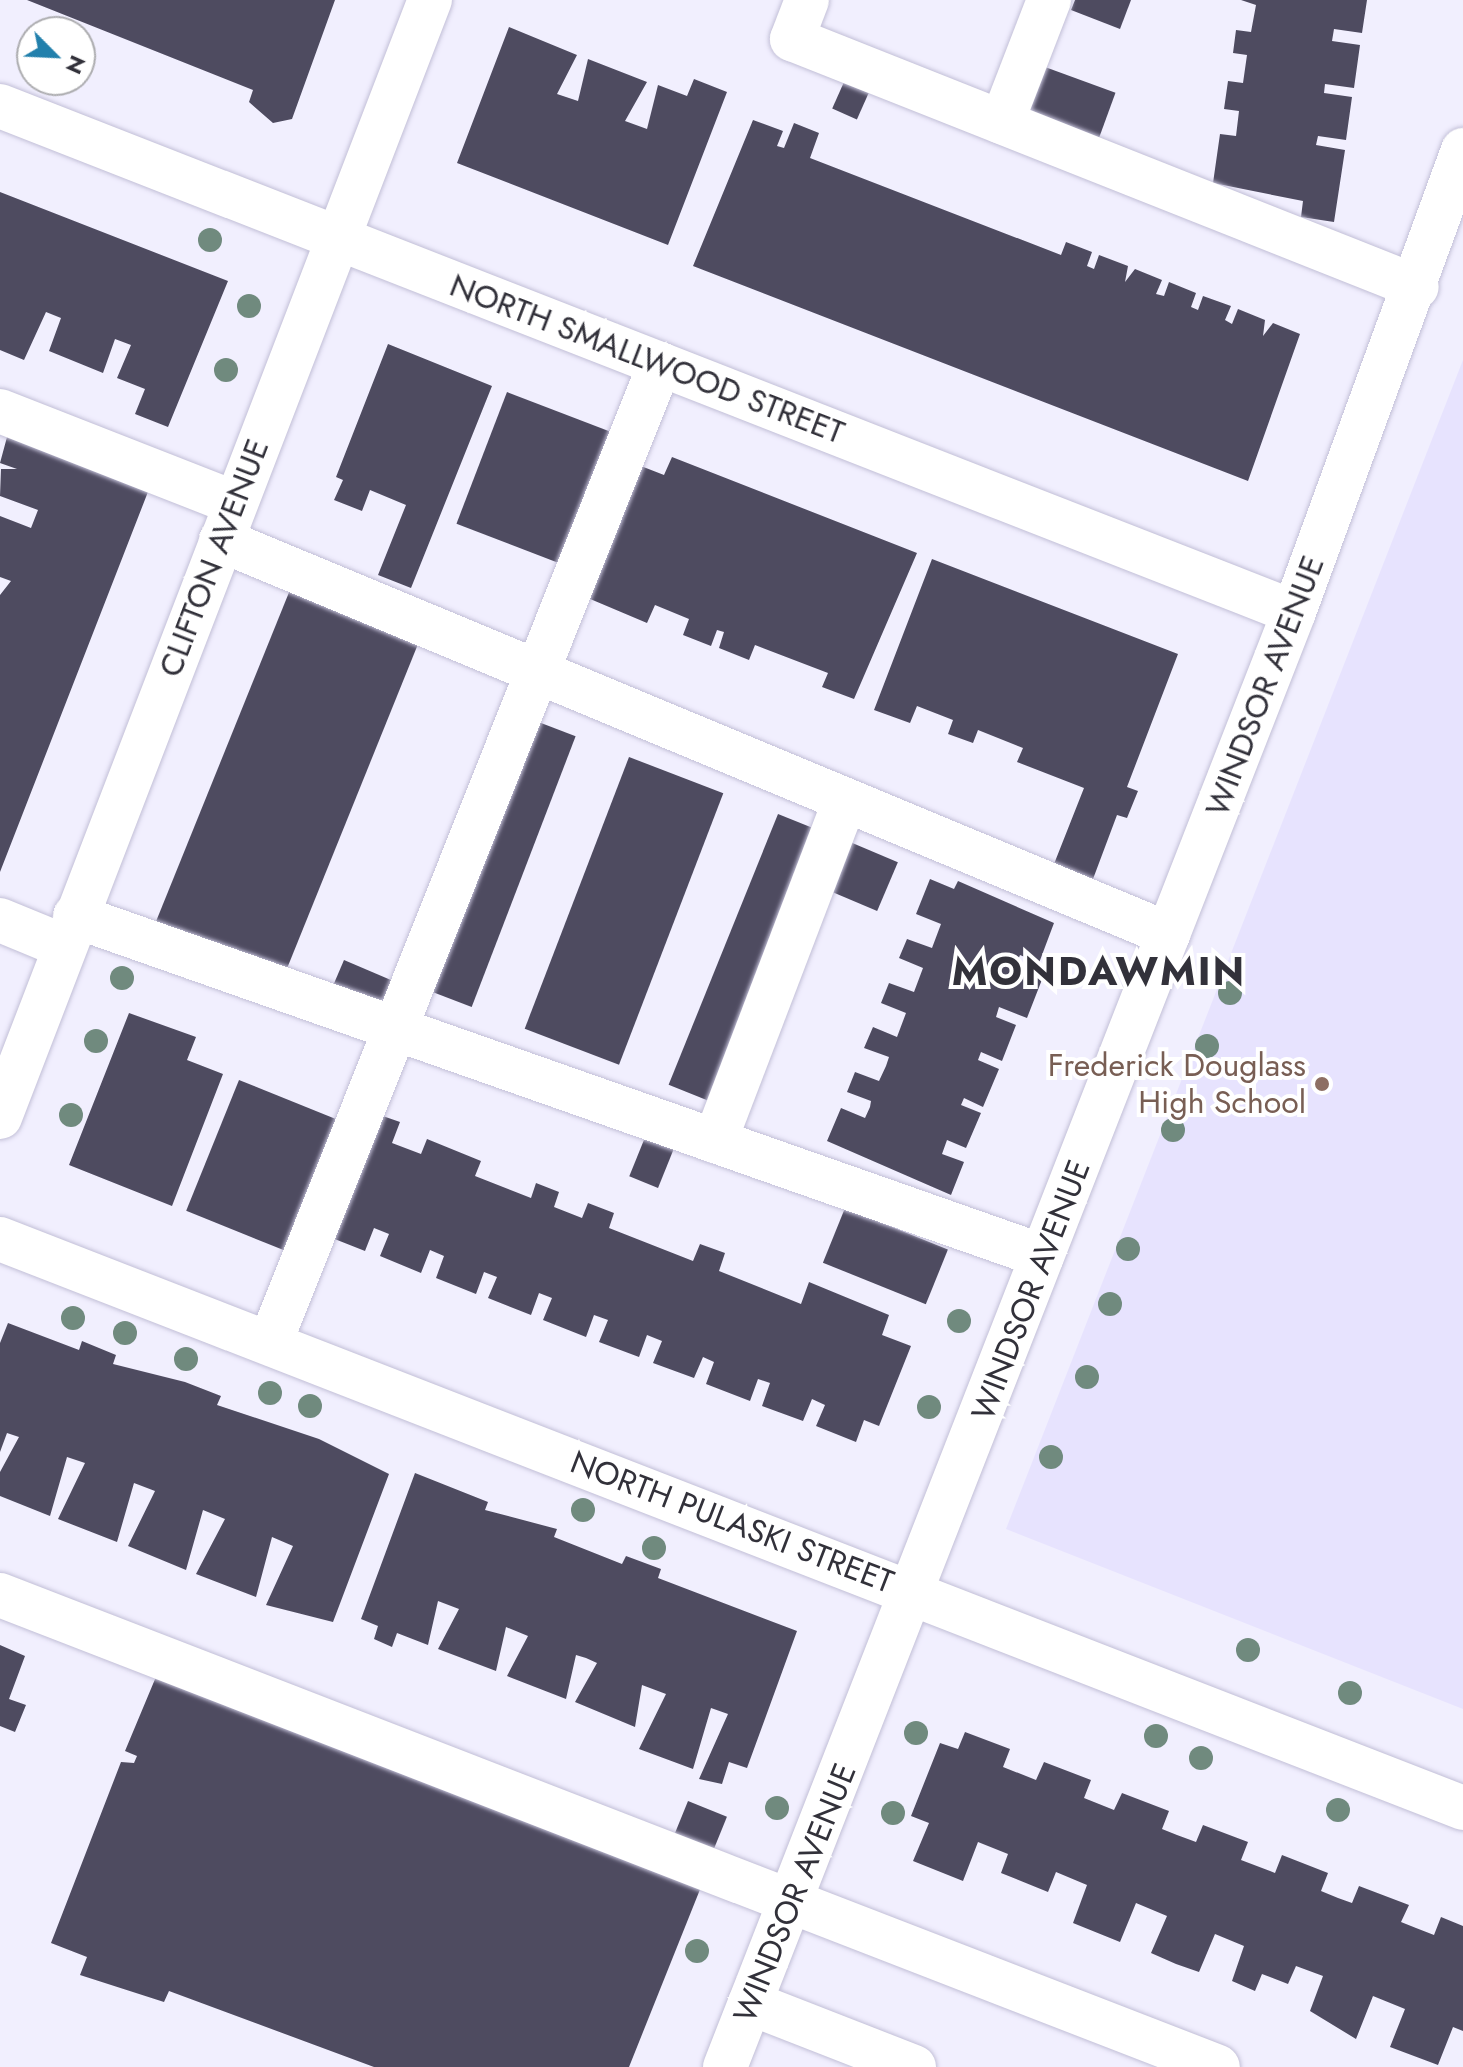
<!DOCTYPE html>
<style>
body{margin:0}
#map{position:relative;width:1463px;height:2067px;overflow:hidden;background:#f1effe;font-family:Jost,sans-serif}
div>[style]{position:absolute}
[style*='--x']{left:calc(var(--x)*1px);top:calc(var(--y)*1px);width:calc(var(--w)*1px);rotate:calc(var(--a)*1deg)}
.built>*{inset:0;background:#e7e3fe}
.building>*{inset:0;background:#4e4b60;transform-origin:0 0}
.roads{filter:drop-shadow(0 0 2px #c2bfd7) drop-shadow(0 0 2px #c2bfd7)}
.minor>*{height:44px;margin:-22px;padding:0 22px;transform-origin:22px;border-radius:22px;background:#fff}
.trees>*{width:24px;height:24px;margin:-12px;border-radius:50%;background:#708a7e}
.dots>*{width:22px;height:22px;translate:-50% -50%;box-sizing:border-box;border:4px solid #fff;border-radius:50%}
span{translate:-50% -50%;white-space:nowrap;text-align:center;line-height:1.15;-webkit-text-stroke:8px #fff;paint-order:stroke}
.street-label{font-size:32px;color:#32313a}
.education-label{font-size:32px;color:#785e54}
.right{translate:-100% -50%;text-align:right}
.district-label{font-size:40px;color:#32313a;font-weight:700;letter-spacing:2px}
.north{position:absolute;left:16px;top:16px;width:80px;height:80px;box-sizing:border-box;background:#fff;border:2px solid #adadb0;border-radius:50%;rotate:114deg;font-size:22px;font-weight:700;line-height:32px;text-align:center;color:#32313a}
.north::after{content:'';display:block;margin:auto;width:28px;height:36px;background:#2280ac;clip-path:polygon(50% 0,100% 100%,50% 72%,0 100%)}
</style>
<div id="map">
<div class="built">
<div style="clip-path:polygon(1463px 360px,1463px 1709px,1006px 1529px)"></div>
</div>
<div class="building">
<div style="clip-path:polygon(27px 0,335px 0,292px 119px,273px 123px,249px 102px,253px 90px)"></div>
<div style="clip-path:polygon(1075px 0,1131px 0,1120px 29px,1071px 10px)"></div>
<div style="clip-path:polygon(1241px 0,1367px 0,1362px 33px,1334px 29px,1332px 41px,1360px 45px,1354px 88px,1325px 84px,1324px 93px,1352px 97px,1346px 140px,1318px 136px,1316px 145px,1345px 150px,1334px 222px,1301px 217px,1303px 201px,1213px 183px,1220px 134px,1236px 136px,1239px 111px,1224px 109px,1228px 81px,1243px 83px,1247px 55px,1233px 53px,1236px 30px,1251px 32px,1256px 5px)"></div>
<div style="clip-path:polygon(509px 27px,577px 55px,557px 94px,578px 101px,588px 59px,647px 82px,625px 121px,647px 129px,658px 85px,687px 96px,694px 79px,727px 92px,668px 245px,457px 163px)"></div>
<div style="left:1045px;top:67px;width:75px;height:49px;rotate:20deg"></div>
<div style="left:844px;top:82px;width:27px;height:29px;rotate:24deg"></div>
<div style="clip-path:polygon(753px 120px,783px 131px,777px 146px,784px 148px,794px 123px,819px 133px,810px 158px,1061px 255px,1066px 242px,1092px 252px,1087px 266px,1094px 269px,1099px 255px,1128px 266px,1125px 282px,1135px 269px,1162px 280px,1156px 294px,1164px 296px,1169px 282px,1196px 293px,1191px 307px,1198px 310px,1203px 296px,1231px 306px,1225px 320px,1232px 324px,1238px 309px,1265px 320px,1263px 336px,1273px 323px,1300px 334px,1248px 481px,693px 266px)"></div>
<div style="clip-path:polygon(0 192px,228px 281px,168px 427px,135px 414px,145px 389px,117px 378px,131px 345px,115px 339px,103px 373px,49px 351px,61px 318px,46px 312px,24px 360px,0 350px)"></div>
<div style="clip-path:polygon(388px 344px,492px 386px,411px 588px,378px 575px,406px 505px,370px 490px,362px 511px,334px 500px,343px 480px,336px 477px)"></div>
<div style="left:507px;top:392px;width:113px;height:141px;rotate:21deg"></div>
<div style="clip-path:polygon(10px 426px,153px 479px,0 872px,0 595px,11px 581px,0 577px,0 516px,31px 528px,38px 510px,0 496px,1px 469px,17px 469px,0 463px)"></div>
<div style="clip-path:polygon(672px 457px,917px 553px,854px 699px,822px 687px,828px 673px,755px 645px,749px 660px,719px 648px,724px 632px,717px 630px,711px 646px,683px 635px,689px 619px,655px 605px,647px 623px,576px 593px,628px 461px,664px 475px)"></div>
<div style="clip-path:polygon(932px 559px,1178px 654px,1127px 787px,1138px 791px,1127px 818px,1117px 815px,1093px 879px,1054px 864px,1084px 788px,1017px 762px,1023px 748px,978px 730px,973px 743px,948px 734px,953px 720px,917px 706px,910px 723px,874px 710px)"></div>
<div style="left:294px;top:580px;width:139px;height:373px;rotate:22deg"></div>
<div style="left:528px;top:718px;width:51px;height:290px;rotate:21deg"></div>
<div style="left:629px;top:757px;width:101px;height:291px;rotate:21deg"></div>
<div style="left:778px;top:814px;width:51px;height:292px;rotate:22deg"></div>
<div style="left:850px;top:842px;width:52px;height:53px;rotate:23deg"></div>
<div style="clip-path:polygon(930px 879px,954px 889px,958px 881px,1054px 923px,1039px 963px,1020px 955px,1016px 965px,1043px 977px,1027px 1018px,999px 1007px,996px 1017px,1016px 1025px,1002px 1061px,981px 1052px,978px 1060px,999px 1069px,983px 1107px,964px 1098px,961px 1105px,981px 1113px,966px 1148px,947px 1140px,942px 1154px,964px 1162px,951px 1195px,827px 1141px,841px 1108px,865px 1118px,870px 1107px,871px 1101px,847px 1092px,855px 1072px,879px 1081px,886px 1066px,889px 1057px,864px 1048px,873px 1027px,897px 1037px,906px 1013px,881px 1003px,889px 983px,914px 992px,923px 968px,899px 958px,907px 939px,932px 948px,941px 924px,916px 914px)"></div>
<div style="left:344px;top:960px;width:56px;height:30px;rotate:23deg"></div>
<div style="clip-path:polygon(129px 1013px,196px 1037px,187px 1060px,223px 1074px,172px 1206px,69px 1165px)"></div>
<div style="left:239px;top:1080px;width:111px;height:141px;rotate:22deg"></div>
<div style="clip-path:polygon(377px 1114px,400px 1122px,392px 1143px,421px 1154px,427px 1139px,481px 1161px,475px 1176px,531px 1198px,536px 1183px,559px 1192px,554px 1207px,582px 1218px,588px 1203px,614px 1213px,609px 1228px,693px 1261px,700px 1244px,725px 1253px,719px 1271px,801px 1304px,809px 1282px,889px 1315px,882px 1335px,911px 1346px,879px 1426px,864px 1420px,856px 1442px,816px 1426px,825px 1405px,812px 1399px,803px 1421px,762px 1406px,770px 1383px,758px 1379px,750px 1401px,706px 1384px,714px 1362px,703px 1357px,694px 1378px,653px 1363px,662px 1341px,647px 1335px,639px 1357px,599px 1342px,608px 1320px,594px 1315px,586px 1337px,543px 1320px,552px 1298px,539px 1293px,531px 1315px,488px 1298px,497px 1277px,484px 1272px,476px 1294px,436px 1278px,444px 1256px,430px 1250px,421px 1273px,380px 1256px,389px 1234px,374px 1228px,365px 1251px,327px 1236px)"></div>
<div style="left:648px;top:1130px;width:31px;height:50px;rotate:22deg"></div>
<div style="left:845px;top:1208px;width:111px;height:59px;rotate:22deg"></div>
<div style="clip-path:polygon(8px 1323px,79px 1350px,82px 1341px,116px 1355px,113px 1364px,185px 1382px,221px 1396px,217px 1405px,319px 1439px,389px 1474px,333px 1622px,266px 1605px,293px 1546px,272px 1537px,256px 1597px,196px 1574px,225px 1519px,203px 1510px,186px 1570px,128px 1546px,155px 1491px,134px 1483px,117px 1542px,58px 1519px,85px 1463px,67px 1457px,50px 1516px,0 1496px,0 1472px,19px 1437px,7px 1433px,0 1452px,0 1343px)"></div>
<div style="clip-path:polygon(415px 1473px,488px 1502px,485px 1510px,557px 1529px,554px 1537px,622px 1564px,626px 1556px,661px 1569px,658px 1578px,797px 1631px,747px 1768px,729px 1762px,722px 1784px,699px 1779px,728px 1714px,711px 1708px,693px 1769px,639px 1749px,666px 1694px,642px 1685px,635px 1727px,575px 1702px,597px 1663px,586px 1658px,576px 1655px,566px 1699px,507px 1676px,528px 1636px,506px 1627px,496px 1671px,438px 1649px,459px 1609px,438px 1601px,428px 1645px,397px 1633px,392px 1647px,374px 1639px,378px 1626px,361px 1619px)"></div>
<div style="clip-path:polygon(0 1645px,25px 1656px,9px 1699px,26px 1705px,15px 1732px,0 1726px)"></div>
<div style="clip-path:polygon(158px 1672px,703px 1882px,629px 2067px,374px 2067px,169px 1991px,164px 2002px,80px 1975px,87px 1957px,51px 1943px,121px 1762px,134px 1763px,137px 1756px,125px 1751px)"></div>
<div style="clip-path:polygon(965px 1732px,1010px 1749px,1003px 1767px,1036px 1780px,1044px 1762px,1091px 1780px,1084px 1798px,1114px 1810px,1122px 1793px,1169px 1811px,1162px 1829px,1177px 1835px,1196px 1842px,1203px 1825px,1248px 1842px,1241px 1860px,1275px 1873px,1282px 1855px,1328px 1873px,1321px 1891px,1338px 1898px,1352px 1903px,1359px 1886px,1409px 1905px,1401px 1922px,1416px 1928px,1434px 1935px,1441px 1917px,1463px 1926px,1463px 2031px,1453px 2027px,1438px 2065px,1390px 2047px,1405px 2009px,1373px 1996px,1356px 2039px,1310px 2011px,1323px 1976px,1296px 1966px,1288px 1984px,1262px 1974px,1255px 1991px,1232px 1981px,1244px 1946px,1215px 1934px,1199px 1972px,1176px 1964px,1151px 1953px,1167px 1916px,1136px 1903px,1120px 1942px,1073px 1923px,1087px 1885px,1056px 1872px,1048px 1892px,1001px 1873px,1008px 1854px,978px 1842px,963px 1881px,913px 1861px,929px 1823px,911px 1816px,940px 1743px,958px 1749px)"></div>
<div style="left:688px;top:1801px;width:42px;height:43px;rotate:22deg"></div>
</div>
<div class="roads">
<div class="minor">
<div style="--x:807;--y:0;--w:42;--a:111"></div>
<div style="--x:792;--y:39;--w:672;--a:21.64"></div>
<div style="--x:0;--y:106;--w:1389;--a:21.36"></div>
<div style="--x:1002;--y:122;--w:131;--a:-68.9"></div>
<div style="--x:0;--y:411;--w:252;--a:21.4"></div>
<div style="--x:221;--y:540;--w:1026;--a:22.59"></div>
<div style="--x:75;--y:916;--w:1025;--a:19.37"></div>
<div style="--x:0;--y:920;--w:68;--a:22.4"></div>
<div style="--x:0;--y:1117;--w:1197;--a:-68.95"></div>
<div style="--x:715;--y:1141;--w:364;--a:-69.1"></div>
<div style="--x:0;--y:1239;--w:1570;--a:21.25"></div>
<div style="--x:270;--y:1343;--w:1054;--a:-68.28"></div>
<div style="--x:0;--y:1595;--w:1306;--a:21.18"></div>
<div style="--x:750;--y:2003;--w:176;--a:21.3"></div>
<div style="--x:725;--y:2067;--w:1562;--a:-68.64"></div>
<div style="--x:1294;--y:612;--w:492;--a:-69.9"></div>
</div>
</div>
<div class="trees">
<div style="left:210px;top:240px"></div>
<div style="left:249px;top:306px"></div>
<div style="left:226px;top:370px"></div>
<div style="left:122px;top:978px"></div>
<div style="left:1230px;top:993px"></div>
<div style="left:96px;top:1041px"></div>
<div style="left:1207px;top:1046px"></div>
<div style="left:71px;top:1115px"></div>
<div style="left:1173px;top:1130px"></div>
<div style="left:1128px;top:1249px"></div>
<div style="left:1110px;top:1304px"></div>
<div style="left:73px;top:1318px"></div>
<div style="left:959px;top:1321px"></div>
<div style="left:125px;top:1333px"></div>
<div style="left:186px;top:1359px"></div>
<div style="left:1087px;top:1377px"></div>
<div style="left:270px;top:1393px"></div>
<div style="left:310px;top:1406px"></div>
<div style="left:929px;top:1407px"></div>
<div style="left:1051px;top:1457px"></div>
<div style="left:583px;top:1510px"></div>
<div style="left:654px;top:1548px"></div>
<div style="left:1248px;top:1650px"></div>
<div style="left:1350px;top:1693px"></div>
<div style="left:916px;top:1733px"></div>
<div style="left:1156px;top:1736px"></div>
<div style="left:1201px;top:1758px"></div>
<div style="left:777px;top:1808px"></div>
<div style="left:1338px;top:1810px"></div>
<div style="left:893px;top:1813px"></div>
<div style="left:697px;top:1951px"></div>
</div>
<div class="dots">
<div style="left:1322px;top:1084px;background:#8d6e63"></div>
</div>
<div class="street-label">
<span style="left:647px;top:359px;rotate:21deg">NORTH SMALLWOOD STREET</span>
<span style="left:214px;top:558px;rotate:-69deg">CLIFTON AVENUE</span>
<span style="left:1265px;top:686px;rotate:-69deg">WINDSOR AVENUE</span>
<span style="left:1031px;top:1290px;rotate:-69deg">WINDSOR AVENUE</span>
<span style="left:732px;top:1522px;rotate:21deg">NORTH PULASKI STREET</span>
<span style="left:795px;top:1893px;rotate:-68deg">WINDSOR AVENUE</span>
</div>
<div class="education-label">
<span class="right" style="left:1306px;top:1084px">Frederick Douglass<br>High School</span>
</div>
<div class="district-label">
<span style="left:1099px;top:971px">MONDAWMIN</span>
</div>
<div class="north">N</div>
</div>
